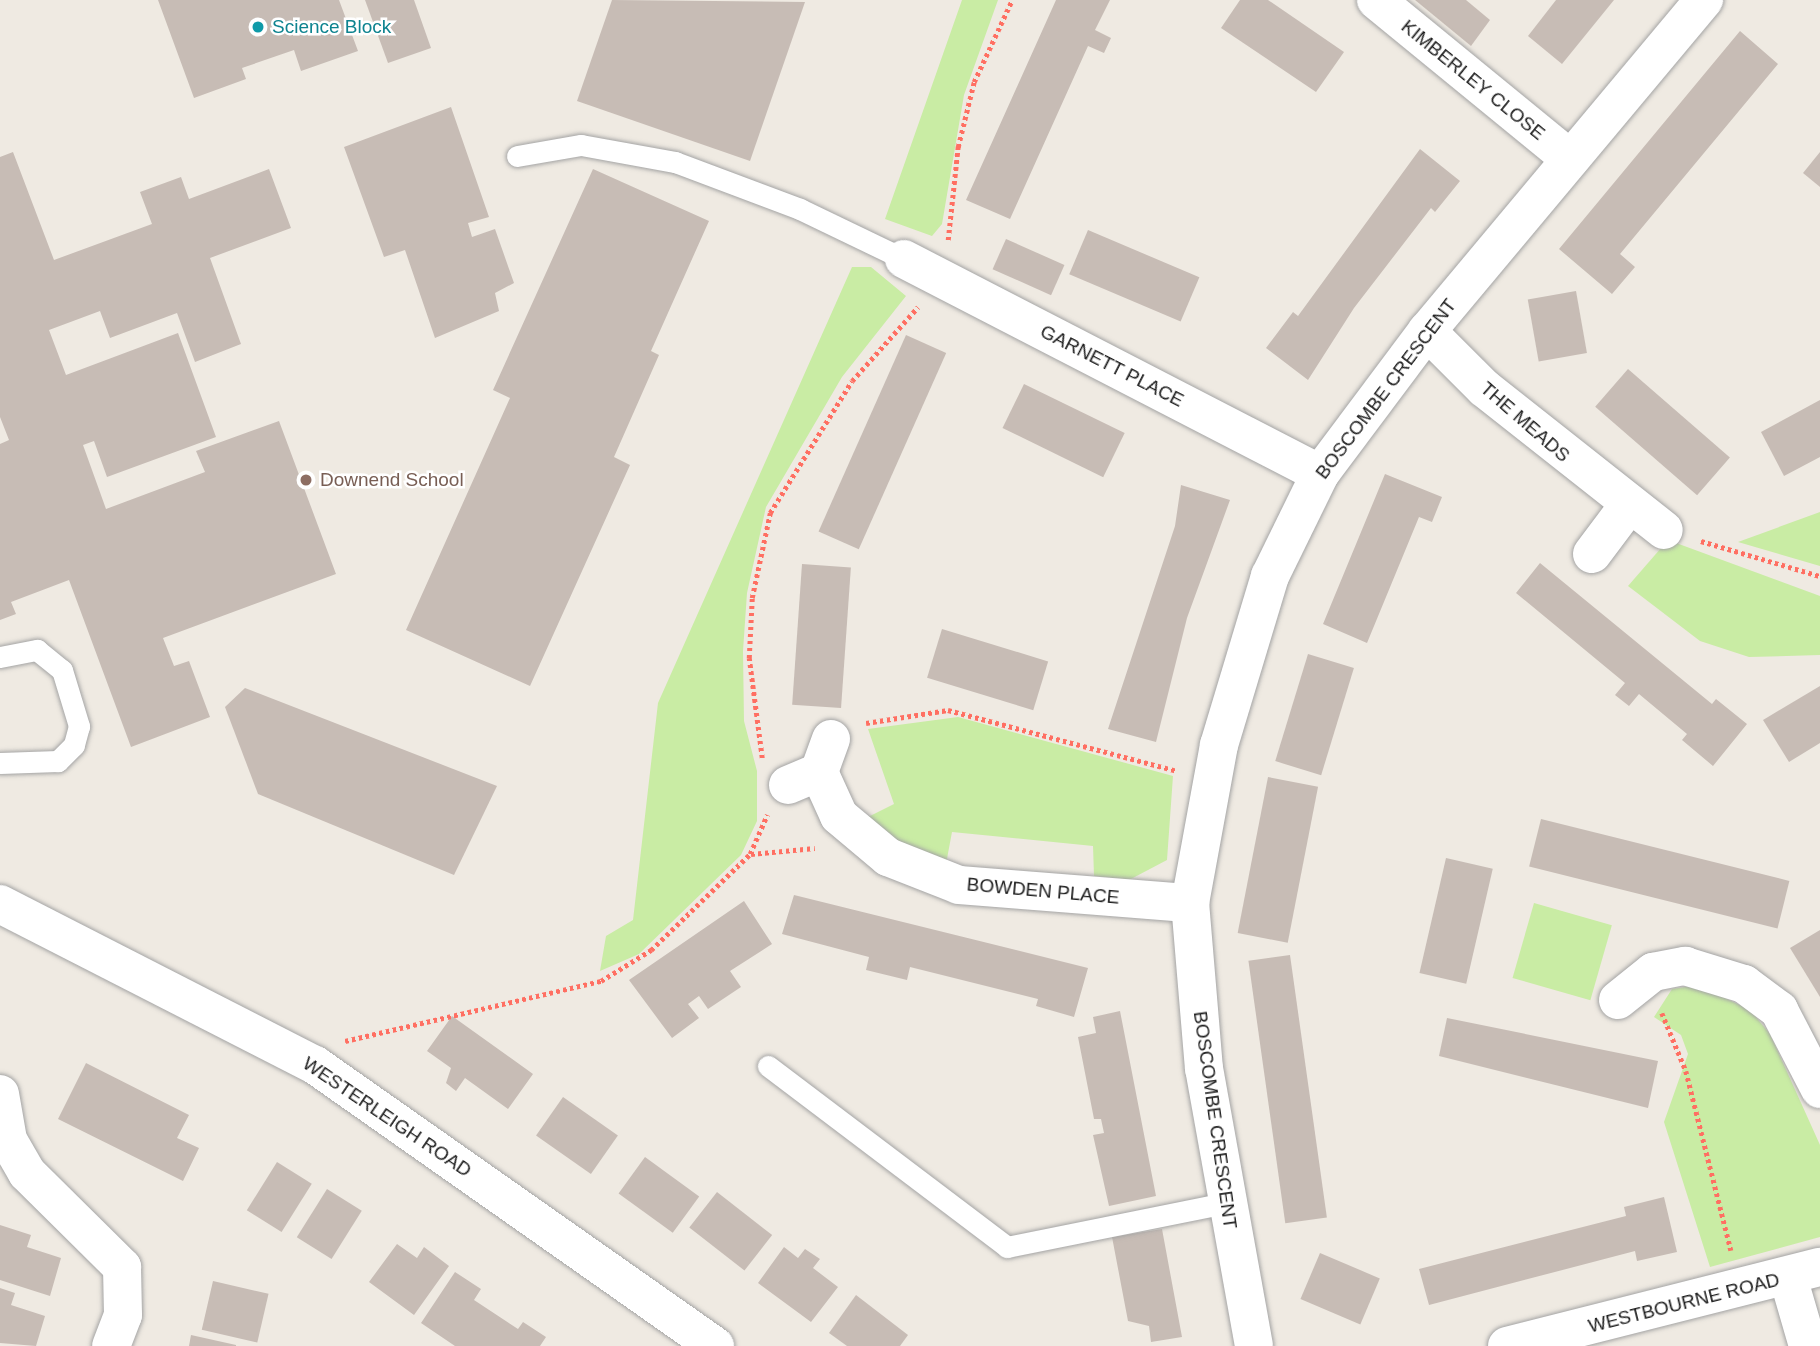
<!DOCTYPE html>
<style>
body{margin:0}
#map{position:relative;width:1820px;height:1346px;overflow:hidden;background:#efeae2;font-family:Helvetica,sans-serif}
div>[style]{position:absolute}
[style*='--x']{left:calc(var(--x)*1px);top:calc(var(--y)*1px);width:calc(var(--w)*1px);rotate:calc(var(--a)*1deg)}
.grass>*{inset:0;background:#c9eca4;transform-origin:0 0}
.building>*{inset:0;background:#c7bcb5;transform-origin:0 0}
.path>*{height:4.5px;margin-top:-2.25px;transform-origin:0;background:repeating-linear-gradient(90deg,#ff6f62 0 3.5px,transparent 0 7px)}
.roads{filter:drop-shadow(0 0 2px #a4a4a4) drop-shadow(0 0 2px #a4a4a4)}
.service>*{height:21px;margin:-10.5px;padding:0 10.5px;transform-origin:10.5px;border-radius:10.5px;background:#fff}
.minor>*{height:38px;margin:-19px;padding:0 19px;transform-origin:19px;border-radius:19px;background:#fff}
.tertiary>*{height:38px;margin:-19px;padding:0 19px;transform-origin:19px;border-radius:19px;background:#fff}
.dots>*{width:19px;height:19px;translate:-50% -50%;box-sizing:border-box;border:4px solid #fff;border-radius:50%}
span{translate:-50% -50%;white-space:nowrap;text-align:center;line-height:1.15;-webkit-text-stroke:5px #fff;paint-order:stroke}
.culture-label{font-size:19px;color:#0d838f}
.left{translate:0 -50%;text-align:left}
.street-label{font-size:19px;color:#1d1d1d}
.education-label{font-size:19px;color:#785e54}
</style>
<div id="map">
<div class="grass">
<div style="clip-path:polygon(962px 0,998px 0,964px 95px,942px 224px,932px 236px,885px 219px)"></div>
<div style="clip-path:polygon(852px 267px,871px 267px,906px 296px,842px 377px,766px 507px,747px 593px,743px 651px,744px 721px,757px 771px,757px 821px,741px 855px,639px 954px,600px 971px,606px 936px,633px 920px,658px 703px)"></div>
<div style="clip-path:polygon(1820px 512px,1820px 566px,1738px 542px)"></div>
<div style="clip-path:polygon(1668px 540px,1820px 596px,1820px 655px,1749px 657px,1700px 641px,1628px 586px)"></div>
<div style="clip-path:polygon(958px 717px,1173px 776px,1167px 860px,1129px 880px,1094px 876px,1093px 846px,952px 832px,946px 864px,896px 846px,862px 820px,894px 804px,868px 729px)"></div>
<div style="left:1534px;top:903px;width:81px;height:78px;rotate:16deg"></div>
<div style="clip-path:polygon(1698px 985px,1750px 1010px,1770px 1034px,1820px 1145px,1820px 1237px,1710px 1267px,1664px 1122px,1688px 1054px,1681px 1035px,1654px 1017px,1672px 989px)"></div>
</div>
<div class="building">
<div style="clip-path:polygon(158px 0,339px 0,358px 51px,301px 71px,294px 50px,242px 68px,246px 79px,194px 98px)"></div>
<div style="clip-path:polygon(365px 0,414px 0,431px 48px,388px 63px)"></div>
<div style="clip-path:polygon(612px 0,805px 2px,750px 161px,577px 101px)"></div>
<div style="clip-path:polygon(1056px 0,1110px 0,1095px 30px,1111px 38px,1104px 53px,1088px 46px,1010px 219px,966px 200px)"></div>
<div style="clip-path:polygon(1240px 0,1268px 0,1344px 52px,1316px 92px,1221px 28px)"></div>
<div style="clip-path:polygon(1415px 0,1466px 0,1490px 20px,1471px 46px)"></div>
<div style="clip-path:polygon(1556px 0,1614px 0,1562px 64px,1528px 36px)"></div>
<div style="clip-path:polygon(1740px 31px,1778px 64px,1620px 254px,1635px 267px,1612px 294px,1559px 249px)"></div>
<div style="clip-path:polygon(451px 107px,489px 217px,468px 223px,472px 237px,495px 229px,514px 283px,495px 293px,499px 311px,435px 338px,405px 250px,384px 257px,344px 147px)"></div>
<div style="clip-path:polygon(1420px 149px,1460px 181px,1435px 212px,1431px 208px,1354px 308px,1308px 380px,1266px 348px,1293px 312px,1298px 316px)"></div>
<div style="clip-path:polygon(13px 152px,54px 260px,152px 224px,140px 192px,181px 177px,189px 199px,269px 169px,291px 228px,210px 258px,241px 344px,195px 362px,177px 313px,110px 338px,100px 311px,49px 330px,66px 375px,178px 333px,216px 437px,107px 477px,94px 441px,83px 445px,106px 509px,205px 472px,196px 451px,279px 421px,336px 574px,163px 638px,174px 666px,189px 661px,210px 717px,131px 747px,69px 580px,11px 602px,16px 614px,0 620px,0 444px,9px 440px,0 417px,0 157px)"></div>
<div style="clip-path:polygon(1820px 152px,1820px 187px,1803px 173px)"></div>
<div style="clip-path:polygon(593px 169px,709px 221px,651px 351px,659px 355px,614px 457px,630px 465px,530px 686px,406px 630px,510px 398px,493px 390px)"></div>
<div style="left:1088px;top:230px;width:121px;height:48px;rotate:23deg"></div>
<div style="left:1006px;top:239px;width:64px;height:33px;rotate:24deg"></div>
<div style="left:1576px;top:291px;width:63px;height:49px;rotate:80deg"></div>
<div style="left:906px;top:335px;width:44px;height:215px;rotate:24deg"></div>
<div style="left:1628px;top:369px;width:135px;height:50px;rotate:41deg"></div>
<div style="left:1024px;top:384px;width:112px;height:49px;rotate:26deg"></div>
<div style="clip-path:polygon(1820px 400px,1820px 457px,1784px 476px,1761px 432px)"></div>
<div style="clip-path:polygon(1385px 474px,1442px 497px,1432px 522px,1419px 517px,1367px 643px,1323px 624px)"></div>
<div style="clip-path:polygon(1181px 485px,1230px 500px,1187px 618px,1156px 742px,1108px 729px,1175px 526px)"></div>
<div style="clip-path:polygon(1540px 563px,1712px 704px,1716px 699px,1747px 724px,1713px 766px,1682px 740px,1687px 734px,1639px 694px,1629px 706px,1615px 695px,1625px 683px,1516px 593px)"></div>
<div style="left:802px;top:564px;width:49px;height:141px;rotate:4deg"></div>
<div style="left:942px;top:629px;width:111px;height:51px;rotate:17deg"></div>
<div style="left:1308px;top:654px;width:48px;height:112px;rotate:17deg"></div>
<div style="clip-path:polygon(1820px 686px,1820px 743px,1789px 762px,1763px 720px)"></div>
<div style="clip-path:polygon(245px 688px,497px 786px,454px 875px,258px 794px,225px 707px)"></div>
<div style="left:1268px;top:777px;width:51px;height:159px;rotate:11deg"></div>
<div style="left:1541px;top:819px;width:256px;height:49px;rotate:14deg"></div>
<div style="left:1446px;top:858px;width:48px;height:118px;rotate:13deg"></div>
<div style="clip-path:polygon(794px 895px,1088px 968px,1074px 1017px,1036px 1006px,1038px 999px,910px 967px,907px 980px,866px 970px,869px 957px,782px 934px)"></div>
<div style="clip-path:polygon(744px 901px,772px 944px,730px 971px,741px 987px,708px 1009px,699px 996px,688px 1004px,699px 1018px,672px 1038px,629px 980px)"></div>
<div style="clip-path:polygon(1820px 930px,1820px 997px,1790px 948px)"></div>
<div style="left:1290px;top:955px;width:265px;height:42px;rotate:82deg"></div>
<div style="clip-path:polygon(1120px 1011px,1156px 1196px,1109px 1206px,1093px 1135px,1104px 1133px,1101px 1119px,1094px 1119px,1078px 1037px,1096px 1033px,1093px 1017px)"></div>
<div style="clip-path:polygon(452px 1016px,533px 1074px,508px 1109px,465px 1078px,456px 1091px,446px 1083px,451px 1068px,427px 1051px)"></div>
<div style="clip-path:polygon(1447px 1018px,1658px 1061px,1648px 1108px,1439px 1056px)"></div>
<div style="clip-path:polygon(86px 1063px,189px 1115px,177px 1138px,199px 1148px,183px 1181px,58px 1119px)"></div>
<div style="left:563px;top:1097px;width:67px;height:47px;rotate:35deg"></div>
<div style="left:645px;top:1157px;width:67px;height:45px;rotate:36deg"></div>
<div style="left:277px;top:1162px;width:41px;height:57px;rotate:32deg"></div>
<div style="left:327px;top:1189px;width:41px;height:57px;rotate:32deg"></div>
<div style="left:717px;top:1192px;width:70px;height:45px;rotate:38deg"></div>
<div style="clip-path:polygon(1664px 1197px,1677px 1252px,1637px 1261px,1635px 1251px,1429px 1305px,1419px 1269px,1626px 1216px,1624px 1207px)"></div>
<div style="clip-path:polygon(0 1225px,31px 1235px,27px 1247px,61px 1258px,50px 1296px,0 1280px)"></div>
<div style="clip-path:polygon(1162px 1229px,1182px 1337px,1151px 1342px,1149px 1326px,1128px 1321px,1112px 1237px)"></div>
<div style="clip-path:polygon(397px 1244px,417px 1258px,424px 1247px,449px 1266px,414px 1315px,369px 1282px)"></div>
<div style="clip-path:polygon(784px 1247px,798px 1258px,805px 1249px,820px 1259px,813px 1268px,838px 1287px,811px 1322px,758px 1283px)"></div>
<div style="left:1320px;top:1253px;width:65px;height:50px;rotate:23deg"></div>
<div style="clip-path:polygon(455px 1272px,481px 1289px,474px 1300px,518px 1329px,523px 1322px,546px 1337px,540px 1346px,455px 1346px,421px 1323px)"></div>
<div style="left:213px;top:1281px;width:57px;height:50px;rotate:13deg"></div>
<div style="clip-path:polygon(0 1288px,15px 1293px,11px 1305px,45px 1316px,36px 1346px,0 1343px)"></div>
<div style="clip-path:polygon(856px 1295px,908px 1335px,900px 1346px,847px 1346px,829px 1333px)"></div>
<div style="clip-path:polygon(191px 1335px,236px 1345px,236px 1346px,189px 1346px)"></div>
</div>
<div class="path">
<div style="--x:948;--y:240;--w:94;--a:-83.9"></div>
<div style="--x:958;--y:147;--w:67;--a:-76.2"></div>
<div style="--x:974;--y:82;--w:90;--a:-65.1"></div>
<div style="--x:1701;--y:541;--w:124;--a:16.4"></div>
<div style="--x:866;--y:723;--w:83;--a:-9"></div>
<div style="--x:948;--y:710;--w:237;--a:14.9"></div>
<div style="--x:762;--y:758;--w:101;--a:-97.4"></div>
<div style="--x:749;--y:658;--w:60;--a:-87.1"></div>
<div style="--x:752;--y:598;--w:87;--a:-78"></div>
<div style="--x:770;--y:513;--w:155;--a:-58.2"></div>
<div style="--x:852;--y:381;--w:99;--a:-48.3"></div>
<div style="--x:751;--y:854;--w:64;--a:-5.4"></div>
<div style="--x:1662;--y:1013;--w:63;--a:67.5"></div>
<div style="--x:1686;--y:1071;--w:185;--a:75.9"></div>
<div style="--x:345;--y:1041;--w:263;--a:-13.2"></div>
<div style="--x:601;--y:981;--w:59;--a:-31.8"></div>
<div style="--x:651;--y:950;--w:138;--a:-44.1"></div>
<div style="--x:750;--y:854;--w:43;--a:-66.4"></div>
</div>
<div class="roads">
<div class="service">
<div style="--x:517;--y:156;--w:65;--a:-9.8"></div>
<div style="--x:581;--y:145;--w:96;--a:10.3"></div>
<div style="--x:675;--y:162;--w:134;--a:20.6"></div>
<div style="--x:800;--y:209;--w:115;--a:25.7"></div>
<div style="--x:0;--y:657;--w:38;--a:-11"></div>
<div style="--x:37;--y:650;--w:32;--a:39"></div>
<div style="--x:62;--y:670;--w:59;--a:73.1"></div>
<div style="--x:79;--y:726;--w:20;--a:105"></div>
<div style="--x:74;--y:745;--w:23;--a:135"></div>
<div style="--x:58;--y:761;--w:58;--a:178"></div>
<div style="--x:768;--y:1066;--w:300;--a:37.1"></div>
<div style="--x:1007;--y:1247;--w:223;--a:-11.4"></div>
</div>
<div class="minor">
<div style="--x:1376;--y:0;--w:251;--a:39.3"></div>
<div style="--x:904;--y:259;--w:468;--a:27.3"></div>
<div style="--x:1427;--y:331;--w:81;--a:45"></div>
<div style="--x:1484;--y:388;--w:229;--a:38.3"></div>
<div style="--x:1592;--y:554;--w:60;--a:-53.1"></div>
<div style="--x:831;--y:739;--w:35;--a:110"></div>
<div style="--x:819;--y:772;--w:48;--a:65.6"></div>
<div style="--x:839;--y:816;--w:64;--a:39.9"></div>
<div style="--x:888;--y:857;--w:76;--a:21.5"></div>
<div style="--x:959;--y:885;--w:232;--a:4.5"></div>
<div style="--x:788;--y:785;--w:34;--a:-23"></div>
<div style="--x:1618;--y:1000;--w:45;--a:-38.7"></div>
<div style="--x:1653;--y:972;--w:33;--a:-11"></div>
<div style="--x:1685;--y:966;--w:62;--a:17"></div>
<div style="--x:1744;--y:984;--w:44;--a:36.6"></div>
<div style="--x:1779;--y:1010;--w:89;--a:62.6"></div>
<div style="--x:0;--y:1094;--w:47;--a:80.1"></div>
<div style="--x:8;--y:1140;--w:38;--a:60"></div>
<div style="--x:27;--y:1173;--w:134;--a:44.7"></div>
<div style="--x:122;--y:1267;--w:48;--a:88.8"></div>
<div style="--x:123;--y:1315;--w:33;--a:111"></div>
<div style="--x:1788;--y:1277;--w:72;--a:73.8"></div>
<div style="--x:1254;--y:1346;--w:281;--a:-100.2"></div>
<div style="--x:1204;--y:1069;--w:167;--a:-94.8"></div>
<div style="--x:1190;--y:903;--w:161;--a:-79.6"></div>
<div style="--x:1219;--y:745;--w:177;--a:-73.2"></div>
<div style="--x:1270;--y:576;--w:114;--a:-63.9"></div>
<div style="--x:1320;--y:474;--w:179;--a:-53.2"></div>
<div style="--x:1427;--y:331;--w:432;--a:-50.1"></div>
<div style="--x:1507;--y:1346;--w:323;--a:-14.2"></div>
</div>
<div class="tertiary">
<div style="--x:0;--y:904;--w:354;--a:27.1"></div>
<div style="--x:315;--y:1065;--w:489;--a:35.1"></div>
</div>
</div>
<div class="dots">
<div style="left:258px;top:27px;background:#0f9aa8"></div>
<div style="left:306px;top:480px;background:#8d6e63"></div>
</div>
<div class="culture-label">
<span class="left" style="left:272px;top:27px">Science Block</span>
</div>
<div class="street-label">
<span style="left:1473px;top:80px;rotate:39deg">KIMBERLEY CLOSE</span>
<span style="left:1112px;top:366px;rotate:27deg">GARNETT PLACE</span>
<span style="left:1386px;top:389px;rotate:-53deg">BOSCOMBE CRESCENT</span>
<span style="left:1525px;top:422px;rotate:41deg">THE MEADS</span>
<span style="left:1043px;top:891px;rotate:5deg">BOWDEN PLACE</span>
<span style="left:387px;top:1117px;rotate:34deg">WESTERLEIGH ROAD</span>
<span style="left:1215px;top:1120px;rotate:82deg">BOSCOMBE CRESCENT</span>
<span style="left:1684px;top:1303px;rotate:-14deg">WESTBOURNE ROAD</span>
</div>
<div class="education-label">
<span class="left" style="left:320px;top:480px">Downend School</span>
</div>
</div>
